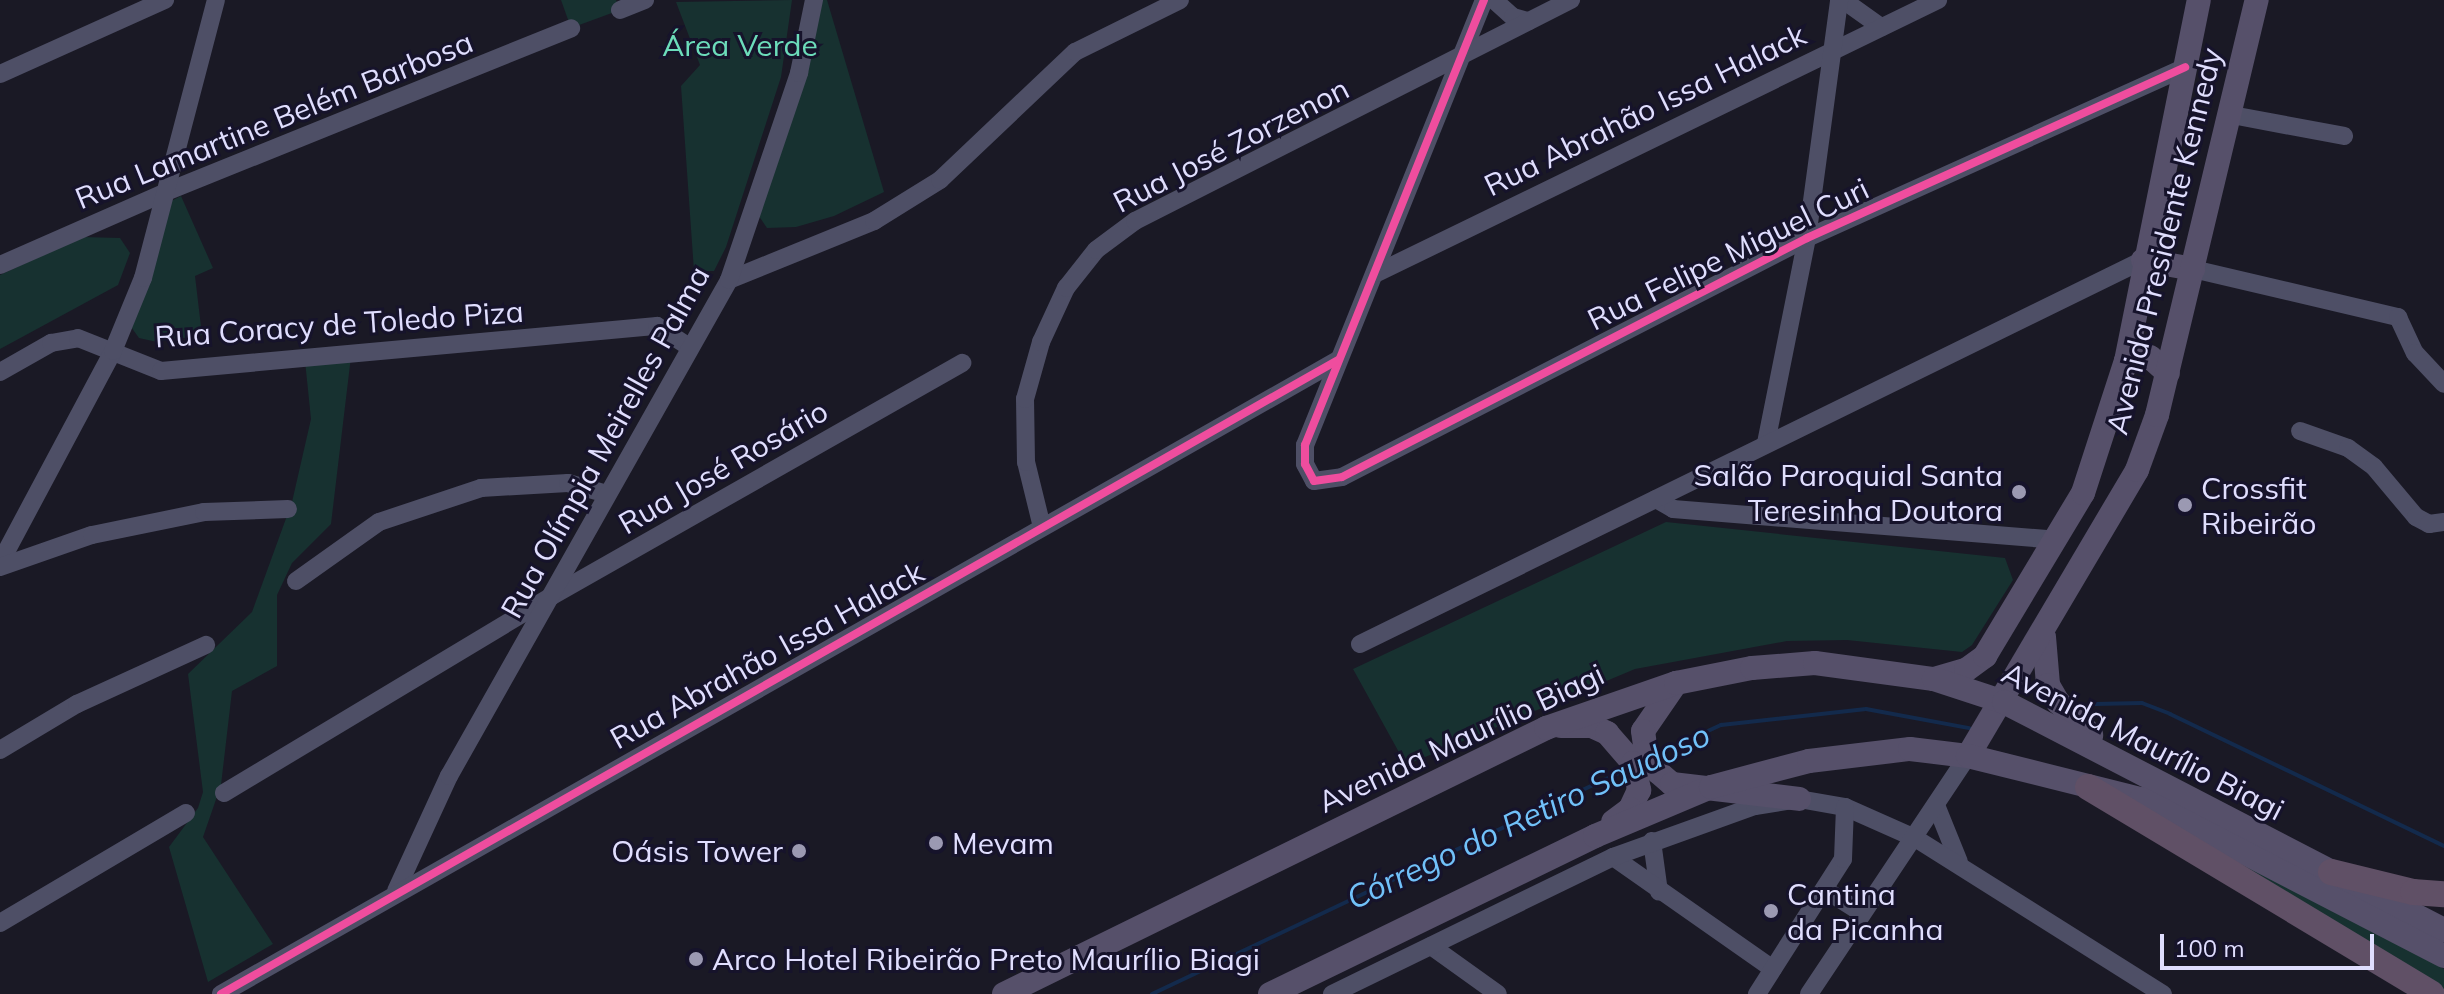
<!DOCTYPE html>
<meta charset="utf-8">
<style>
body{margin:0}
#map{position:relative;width:2444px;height:994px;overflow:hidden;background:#1a1925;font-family:Mulish,sans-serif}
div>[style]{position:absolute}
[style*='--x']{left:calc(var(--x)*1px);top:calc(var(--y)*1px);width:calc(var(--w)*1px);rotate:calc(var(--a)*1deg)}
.green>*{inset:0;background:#173130}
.stream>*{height:4px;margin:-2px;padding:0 2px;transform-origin:2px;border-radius:2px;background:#132a4c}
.minor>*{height:18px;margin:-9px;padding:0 9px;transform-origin:9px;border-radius:9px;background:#4e4f66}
.major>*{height:24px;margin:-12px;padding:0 12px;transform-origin:12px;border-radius:12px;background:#56506a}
.highway>*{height:26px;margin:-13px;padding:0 13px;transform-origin:13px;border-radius:13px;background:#605066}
.cycleway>*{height:8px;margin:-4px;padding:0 4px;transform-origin:4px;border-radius:4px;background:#ef4d9e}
.dots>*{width:22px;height:22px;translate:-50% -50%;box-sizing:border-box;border:4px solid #16132b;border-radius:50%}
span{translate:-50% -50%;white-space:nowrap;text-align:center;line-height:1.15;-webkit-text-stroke:6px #16132b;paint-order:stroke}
.park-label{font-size:30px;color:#6cdcba}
.street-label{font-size:30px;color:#e0defe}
.poi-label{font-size:30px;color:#e0defe}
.right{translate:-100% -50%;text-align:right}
.left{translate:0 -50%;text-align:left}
.water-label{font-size:32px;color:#71c1f9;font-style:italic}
.scale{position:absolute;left:2160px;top:934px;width:214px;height:36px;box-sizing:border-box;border:4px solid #e0defe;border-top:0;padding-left:10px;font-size:24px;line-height:28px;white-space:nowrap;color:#e0defe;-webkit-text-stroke:6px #16132b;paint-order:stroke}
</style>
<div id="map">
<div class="green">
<div style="clip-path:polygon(561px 0,616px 0,620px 10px,571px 28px)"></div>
<div style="clip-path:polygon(792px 0,781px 77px,726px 247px,714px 271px,694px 271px,681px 86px,700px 65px,676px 2px)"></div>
<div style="clip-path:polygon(819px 0,827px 0,884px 192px,834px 216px,796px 227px,767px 228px,754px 209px)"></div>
<div style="clip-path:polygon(181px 196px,213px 268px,195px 276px,202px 335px,157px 342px,139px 338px,129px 324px,171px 201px)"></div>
<div style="clip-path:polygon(82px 237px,120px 238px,130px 253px,118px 285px,0 349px,0 275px)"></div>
<div style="clip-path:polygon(352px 348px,331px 524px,292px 563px,277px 595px,277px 666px,232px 691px,221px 785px,203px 837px,273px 944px,208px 982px,169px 847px,198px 808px,203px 792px,188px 674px,252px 612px,292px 502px,311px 419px,304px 351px)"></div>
<div style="clip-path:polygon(1666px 522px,2005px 558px,2013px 580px,1972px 645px,1962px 652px,1847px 640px,1787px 641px,1635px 669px,1406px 765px,1353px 669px)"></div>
<div style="clip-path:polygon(2229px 854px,2444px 969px,2444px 994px,2225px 862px)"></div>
</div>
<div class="stream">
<div style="--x:2095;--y:704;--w:47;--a:-1.2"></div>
<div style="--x:2142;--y:703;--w:30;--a:21"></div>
<div style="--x:2170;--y:714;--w:304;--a:25.7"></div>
<div style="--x:1656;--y:755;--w:72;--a:-24.8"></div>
<div style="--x:1721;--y:725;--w:146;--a:-6.3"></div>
<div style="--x:1866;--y:709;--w:105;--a:10.5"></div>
<div style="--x:1152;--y:994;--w:526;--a:-25.35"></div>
</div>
<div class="minor">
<div style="--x:1484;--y:0;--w:480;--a:111.9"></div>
<div style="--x:1305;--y:445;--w:19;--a:90"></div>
<div style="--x:1305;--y:464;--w:19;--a:62"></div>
<div style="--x:1314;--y:481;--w:28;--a:-8"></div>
<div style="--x:1342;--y:477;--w:523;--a:-27.2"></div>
<div style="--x:1807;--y:238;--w:415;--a:-24.3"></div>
<div style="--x:1494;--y:0;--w:25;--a:42"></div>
<div style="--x:1513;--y:17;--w:16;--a:15"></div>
<div style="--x:1843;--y:0;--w:47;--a:35.4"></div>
<div style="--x:620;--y:10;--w:27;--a:-22"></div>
<div style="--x:0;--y:74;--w:181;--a:-24.2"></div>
<div style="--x:2232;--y:115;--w:114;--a:10.6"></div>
<div style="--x:0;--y:265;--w:181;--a:-23.7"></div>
<div style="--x:166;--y:192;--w:437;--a:-22"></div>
<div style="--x:2193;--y:269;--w:211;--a:13.2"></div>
<div style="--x:2398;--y:317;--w:40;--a:65"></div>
<div style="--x:2415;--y:353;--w:42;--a:46.9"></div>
<div style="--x:1377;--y:273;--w:624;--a:-25.95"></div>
<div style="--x:729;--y:280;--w:157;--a:-22.1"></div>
<div style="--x:874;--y:221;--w:78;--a:-31.8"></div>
<div style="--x:940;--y:180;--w:186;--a:-43.5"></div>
<div style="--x:1075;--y:52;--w:117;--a:-26.3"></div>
<div style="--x:0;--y:372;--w:59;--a:-29.6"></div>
<div style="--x:51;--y:343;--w:27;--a:-10"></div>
<div style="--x:78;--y:338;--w:89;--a:21.7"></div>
<div style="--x:161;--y:371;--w:498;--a:-5.2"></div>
<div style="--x:657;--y:326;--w:38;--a:33"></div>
<div style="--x:2300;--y:431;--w:51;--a:19.5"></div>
<div style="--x:2348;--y:448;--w:32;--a:36"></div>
<div style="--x:2374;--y:467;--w:65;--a:50"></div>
<div style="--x:2416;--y:517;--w:15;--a:28"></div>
<div style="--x:2429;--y:524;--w:15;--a:-8"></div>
<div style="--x:1766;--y:443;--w:209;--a:-78.7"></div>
<div style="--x:1807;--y:238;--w:240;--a:-82.3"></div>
<div style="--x:1656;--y:499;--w:20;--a:30"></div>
<div style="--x:1673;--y:509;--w:384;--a:4.6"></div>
<div style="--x:1042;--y:527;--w:67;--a:-103.8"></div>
<div style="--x:1026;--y:462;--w:63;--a:-90.9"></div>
<div style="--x:1025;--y:399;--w:59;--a:-74.3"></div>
<div style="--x:1041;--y:342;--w:60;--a:-65.2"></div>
<div style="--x:1066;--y:288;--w:48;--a:-51.7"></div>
<div style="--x:1096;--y:250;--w:49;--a:-36.6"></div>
<div style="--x:1135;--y:221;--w:489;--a:-26.9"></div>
<div style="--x:0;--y:563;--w:240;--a:-61.9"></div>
<div style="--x:113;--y:351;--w:79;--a:-67.7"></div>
<div style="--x:143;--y:278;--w:287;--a:-75.3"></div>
<div style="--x:0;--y:567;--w:97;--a:-19.2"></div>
<div style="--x:92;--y:535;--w:114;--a:-11.6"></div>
<div style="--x:204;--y:512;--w:84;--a:-2"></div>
<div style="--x:296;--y:581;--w:102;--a:-35.4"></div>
<div style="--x:379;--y:522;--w:108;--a:-18.4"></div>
<div style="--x:481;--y:488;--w:87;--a:-3.3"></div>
<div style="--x:568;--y:483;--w:41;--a:15.8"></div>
<div style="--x:1360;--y:644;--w:872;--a:-26.12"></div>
<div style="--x:0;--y:750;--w:90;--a:-30.9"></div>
<div style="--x:77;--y:704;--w:142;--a:-24.6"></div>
<div style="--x:224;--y:793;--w:383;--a:-31"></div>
<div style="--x:552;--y:596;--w:472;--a:-29.6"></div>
<div style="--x:1936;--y:805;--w:61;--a:68"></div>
<div style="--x:1652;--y:841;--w:51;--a:82.2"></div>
<div style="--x:1613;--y:857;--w:195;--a:35"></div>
<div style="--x:1824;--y:889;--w:45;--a:32.3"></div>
<div style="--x:396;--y:891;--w:127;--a:-65.3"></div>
<div style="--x:449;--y:776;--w:570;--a:-60.55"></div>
<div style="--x:729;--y:280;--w:219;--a:-71.3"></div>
<div style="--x:799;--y:73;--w:75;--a:-78.4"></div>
<div style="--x:0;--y:923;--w:216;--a:-30.6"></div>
<div style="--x:1431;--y:946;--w:82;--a:35.6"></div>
<div style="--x:221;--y:994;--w:1284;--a:-29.58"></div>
<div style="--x:1332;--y:994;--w:313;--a:-26"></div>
<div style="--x:1613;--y:857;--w:151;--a:-19.8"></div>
<div style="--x:1755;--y:806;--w:45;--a:-9"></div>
<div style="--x:1799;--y:799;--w:47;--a:9.9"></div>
<div style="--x:1845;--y:807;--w:77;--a:23.9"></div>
<div style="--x:1915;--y:838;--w:293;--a:32.2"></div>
<div style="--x:1757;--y:994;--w:160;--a:-57.5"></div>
<div style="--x:1843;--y:859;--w:52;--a:-87.8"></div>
<div style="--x:1809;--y:994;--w:286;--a:-56.3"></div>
</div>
<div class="major">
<div style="--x:2143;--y:260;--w:51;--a:10.2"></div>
<div style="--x:2126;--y:361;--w:24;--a:-9"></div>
<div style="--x:2150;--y:357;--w:24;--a:42"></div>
<div style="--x:2044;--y:637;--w:48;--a:85.2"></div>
<div style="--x:2048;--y:685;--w:20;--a:60"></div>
<div style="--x:2058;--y:702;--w:47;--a:45"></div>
<div style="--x:1934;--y:679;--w:33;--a:-16"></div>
<div style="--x:1966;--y:670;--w:24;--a:-36"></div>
<div style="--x:1985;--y:656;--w:190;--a:-59"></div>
<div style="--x:2083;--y:493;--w:139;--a:-72"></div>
<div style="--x:2126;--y:361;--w:368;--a:-78.6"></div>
<div style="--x:1676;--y:683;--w:58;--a:124.5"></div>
<div style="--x:1643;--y:731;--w:21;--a:82"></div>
<div style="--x:1646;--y:752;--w:23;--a:59"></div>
<div style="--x:1658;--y:772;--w:18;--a:41"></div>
<div style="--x:1672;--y:784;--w:128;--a:6.7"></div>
<div style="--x:1561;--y:726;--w:31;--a:0"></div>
<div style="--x:1592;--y:726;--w:17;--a:25"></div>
<div style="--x:1607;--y:733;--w:40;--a:49"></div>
<div style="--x:1633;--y:763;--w:28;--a:77"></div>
<div style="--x:1639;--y:790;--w:21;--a:115"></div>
<div style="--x:1630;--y:809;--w:21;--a:143"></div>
<div style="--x:1968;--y:756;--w:332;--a:-59.4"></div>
<div style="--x:2137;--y:470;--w:59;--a:-70"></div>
<div style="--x:2157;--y:415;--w:427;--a:-76.5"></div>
<div style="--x:1004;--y:994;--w:604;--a:-26.14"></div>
<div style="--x:1546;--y:728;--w:138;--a:-19.1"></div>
<div style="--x:1676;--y:683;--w:77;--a:-11.2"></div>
<div style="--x:1752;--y:668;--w:63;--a:-4.5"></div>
<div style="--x:1815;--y:663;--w:120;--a:7.7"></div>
<div style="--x:1934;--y:679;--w:74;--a:18.2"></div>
<div style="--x:2004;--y:702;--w:496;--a:27.4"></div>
<div style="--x:1270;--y:994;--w:361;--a:-25.9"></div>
<div style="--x:1595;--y:836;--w:126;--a:-22.9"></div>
<div style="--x:1711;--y:787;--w:101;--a:-14.9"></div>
<div style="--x:1809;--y:761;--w:102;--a:-6.8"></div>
<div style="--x:1910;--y:749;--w:58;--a:6.9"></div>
<div style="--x:1968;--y:756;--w:178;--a:14"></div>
<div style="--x:2141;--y:799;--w:341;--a:27.4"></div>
</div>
<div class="highway">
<div style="--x:2088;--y:787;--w:401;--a:31"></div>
<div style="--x:2331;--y:872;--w:84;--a:13.7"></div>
<div style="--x:2413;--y:892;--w:31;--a:4"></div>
</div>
<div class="cycleway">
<div style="--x:1484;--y:0;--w:480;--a:111.9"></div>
<div style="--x:1305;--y:445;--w:19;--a:90"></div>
<div style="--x:1305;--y:464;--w:19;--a:62"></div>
<div style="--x:1314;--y:481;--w:28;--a:-8"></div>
<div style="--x:1342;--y:477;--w:523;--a:-27.2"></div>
<div style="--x:1807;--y:238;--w:415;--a:-24.3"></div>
<div style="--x:221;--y:994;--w:1284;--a:-29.58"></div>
</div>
<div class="dots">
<div style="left:2019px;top:492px;background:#9b99b2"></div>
<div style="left:2185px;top:505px;background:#9b99b2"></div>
<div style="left:936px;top:843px;background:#9b99b2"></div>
<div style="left:799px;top:851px;background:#9b99b2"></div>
<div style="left:1771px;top:911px;background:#9b99b2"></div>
<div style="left:696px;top:959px;background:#9b99b2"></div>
</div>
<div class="park-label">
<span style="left:740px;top:45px">Área Verde</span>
</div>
<div class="street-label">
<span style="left:1645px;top:110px;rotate:-26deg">Rua Abrahão Issa Halack</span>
<span style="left:274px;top:120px;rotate:-22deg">Rua Lamartine Belém Barbosa</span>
<span style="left:1231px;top:145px;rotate:-27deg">Rua José Zorzenon</span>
<span style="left:2164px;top:241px;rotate:-76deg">Avenida Presidente Kennedy</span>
<span style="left:1728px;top:254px;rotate:-26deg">Rua Felipe Miguel Curi</span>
<span style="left:339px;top:324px;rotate:-4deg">Rua Coracy de Toledo Piza</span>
<span style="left:605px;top:442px;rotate:-61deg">Rua Olímpia Meirelles Palma</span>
<span style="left:723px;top:467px;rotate:-30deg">Rua José Rosário</span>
<span style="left:767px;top:655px;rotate:-29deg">Rua Abrahão Issa Halack</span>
<span style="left:1461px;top:738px;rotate:-25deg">Avenida Maurílio Biagi</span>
<span style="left:2143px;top:741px;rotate:27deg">Avenida Maurílio Biagi</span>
</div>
<div class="poi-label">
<span class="right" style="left:2003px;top:492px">Salão Paroquial Santa<br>Teresinha Doutora</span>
<span class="left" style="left:2201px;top:505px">Crossfit<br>Ribeirão</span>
<span class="left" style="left:952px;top:843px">Mevam</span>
<span class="right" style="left:783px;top:851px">Oásis Tower</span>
<span class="left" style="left:1787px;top:911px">Cantina<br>da Picanha</span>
<span class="left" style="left:712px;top:959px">Arco Hotel Ribeirão Preto Maurílio Biagi</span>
</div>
<div class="water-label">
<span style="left:1528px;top:816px;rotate:-25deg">Córrego do Retiro Saudoso</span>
</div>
<div class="scale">100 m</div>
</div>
